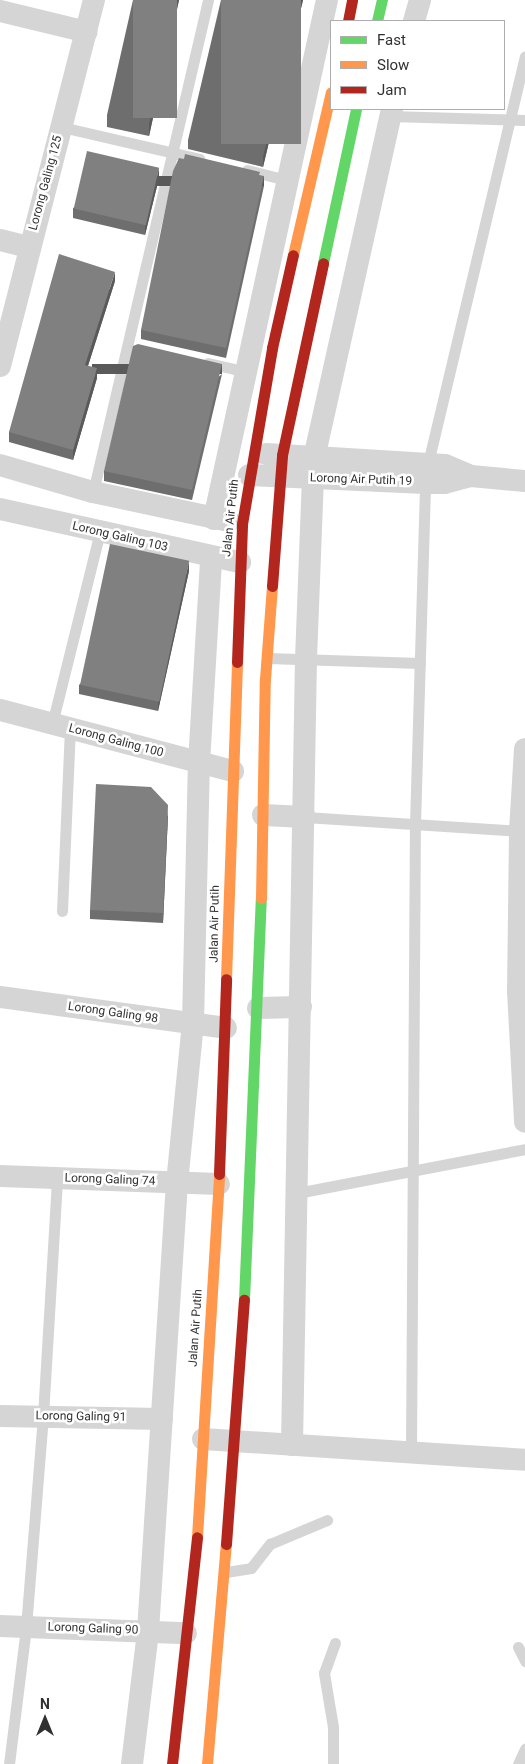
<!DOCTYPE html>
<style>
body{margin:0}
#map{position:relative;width:525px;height:1764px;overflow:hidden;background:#fff;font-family:Roboto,sans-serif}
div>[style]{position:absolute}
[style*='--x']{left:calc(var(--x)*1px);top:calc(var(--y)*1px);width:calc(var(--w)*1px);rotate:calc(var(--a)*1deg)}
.lane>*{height:11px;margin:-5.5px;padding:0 5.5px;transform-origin:5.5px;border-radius:5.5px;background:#d5d5d5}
.street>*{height:22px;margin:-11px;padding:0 11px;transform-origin:11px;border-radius:11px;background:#d5d5d5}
.fast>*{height:11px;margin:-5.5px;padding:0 5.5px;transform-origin:5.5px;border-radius:5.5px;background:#63d668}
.slow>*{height:11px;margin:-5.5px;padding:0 5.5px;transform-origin:5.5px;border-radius:5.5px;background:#ff974d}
.jam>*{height:11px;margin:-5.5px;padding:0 5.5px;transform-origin:5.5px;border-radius:5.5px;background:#b3261e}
.wall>*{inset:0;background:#6e6e6e}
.shaded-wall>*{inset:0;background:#5a5a5a;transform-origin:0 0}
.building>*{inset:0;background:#808080;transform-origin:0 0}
span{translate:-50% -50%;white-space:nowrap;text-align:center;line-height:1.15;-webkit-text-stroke:5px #fff;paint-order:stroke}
.street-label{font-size:12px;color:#313131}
.legend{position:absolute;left:330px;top:20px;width:175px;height:90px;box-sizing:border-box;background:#fff;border:1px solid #adadad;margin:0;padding:6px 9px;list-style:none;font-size:15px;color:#313131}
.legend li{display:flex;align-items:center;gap:10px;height:25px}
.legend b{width:25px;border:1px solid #adadad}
.north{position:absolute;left:20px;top:1694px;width:50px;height:50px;-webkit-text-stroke:4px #fff;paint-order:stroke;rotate:0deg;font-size:14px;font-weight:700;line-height:20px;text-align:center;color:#313131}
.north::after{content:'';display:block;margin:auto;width:18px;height:22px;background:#313131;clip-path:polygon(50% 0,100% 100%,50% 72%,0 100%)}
</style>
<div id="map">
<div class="lane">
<div style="--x:390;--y:116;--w:135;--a:1.7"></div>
<div style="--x:62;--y:127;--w:141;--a:13.1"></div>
<div style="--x:247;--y:170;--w:40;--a:14.4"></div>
<div style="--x:208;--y:363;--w:41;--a:12.7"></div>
<div style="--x:428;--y:463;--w:418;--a:-76.6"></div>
<div style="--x:93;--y:492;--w:505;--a:-76.84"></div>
<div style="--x:267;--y:658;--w:153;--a:1.9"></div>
<div style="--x:52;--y:724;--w:198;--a:-76"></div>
<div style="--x:305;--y:817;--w:218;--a:3.7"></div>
<div style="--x:62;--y:911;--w:182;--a:-87.5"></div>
<div style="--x:297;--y:1193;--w:232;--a:-10.9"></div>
<div style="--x:411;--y:1452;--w:628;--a:-89.64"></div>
<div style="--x:415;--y:824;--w:341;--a:-88.3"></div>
<div style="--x:226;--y:1572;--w:25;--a:-9"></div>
<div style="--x:251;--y:1568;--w:31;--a:-52"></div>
<div style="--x:270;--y:1544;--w:62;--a:-22.8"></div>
<div style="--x:518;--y:1647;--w:16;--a:63"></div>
<div style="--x:9;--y:1764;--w:138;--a:-82.9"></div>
<div style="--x:26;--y:1627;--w:212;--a:-85.4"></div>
<div style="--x:43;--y:1416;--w:237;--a:-86.6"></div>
<div style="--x:333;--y:1764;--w:37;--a:-90"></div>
<div style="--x:333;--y:1727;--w:55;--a:-99.5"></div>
<div style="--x:324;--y:1673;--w:32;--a:-70"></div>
<div style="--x:518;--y:1764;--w:17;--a:-65"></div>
</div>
<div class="street">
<div style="--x:0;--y:11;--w:89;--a:13.6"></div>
<div style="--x:414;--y:21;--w:22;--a:-74"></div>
<div style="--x:0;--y:240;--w:30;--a:14"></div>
<div style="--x:0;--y:366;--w:378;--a:-75.6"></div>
<div style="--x:266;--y:454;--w:179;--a:3.5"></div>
<div style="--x:445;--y:465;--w:28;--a:23"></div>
<div style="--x:471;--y:476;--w:54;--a:5.3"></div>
<div style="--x:314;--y:458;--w:358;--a:-77.4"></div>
<div style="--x:0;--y:465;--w:97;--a:16.2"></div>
<div style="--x:93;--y:492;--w:139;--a:12"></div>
<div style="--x:249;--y:475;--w:176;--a:2.6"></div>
<div style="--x:425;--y:483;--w:19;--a:0"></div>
<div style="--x:444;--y:483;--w:28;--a:-15"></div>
<div style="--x:0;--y:509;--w:246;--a:12.5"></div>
<div style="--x:214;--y:519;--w:531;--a:-77.72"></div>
<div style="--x:0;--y:710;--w:241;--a:14.7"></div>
<div style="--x:525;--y:749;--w:82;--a:93.5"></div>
<div style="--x:520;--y:831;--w:160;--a:90.7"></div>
<div style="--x:518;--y:991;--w:131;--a:86.9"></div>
<div style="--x:263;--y:815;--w:42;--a:2.7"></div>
<div style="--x:0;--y:997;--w:228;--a:7.8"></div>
<div style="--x:258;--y:1008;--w:43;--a:-1.3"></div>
<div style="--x:0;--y:1176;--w:219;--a:2.1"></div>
<div style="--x:0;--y:1416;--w:162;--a:1.1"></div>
<div style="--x:203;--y:1439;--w:323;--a:3.7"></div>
<div style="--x:292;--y:1445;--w:786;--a:-88.98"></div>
<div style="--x:306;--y:659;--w:181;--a:-87.8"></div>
<div style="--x:0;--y:1626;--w:186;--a:2.2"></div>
<div style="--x:132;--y:1764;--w:134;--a:-83.1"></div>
<div style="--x:148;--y:1631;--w:449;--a:-86.3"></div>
<div style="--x:177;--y:1183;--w:161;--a:-84.3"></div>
<div style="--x:193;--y:1023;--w:260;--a:-88.7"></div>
<div style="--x:199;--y:763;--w:205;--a:-86.6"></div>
</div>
<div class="fast">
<div style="--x:377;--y:21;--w:22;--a:-77"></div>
<div style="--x:323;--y:263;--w:157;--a:-77.9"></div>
<div style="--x:244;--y:1300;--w:402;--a:-87.6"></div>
</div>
<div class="slow">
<div style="--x:293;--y:255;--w:167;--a:-76.9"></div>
<div style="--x:261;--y:898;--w:219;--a:-89"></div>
<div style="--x:265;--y:679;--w:93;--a:-85.7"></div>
<div style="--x:226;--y:979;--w:317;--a:-88"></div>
<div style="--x:197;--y:1537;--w:364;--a:-86.5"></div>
<div style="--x:207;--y:1764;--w:221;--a:-85.1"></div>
</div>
<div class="jam">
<div style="--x:348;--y:21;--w:21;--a:-79"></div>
<div style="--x:272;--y:586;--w:131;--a:-85.6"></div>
<div style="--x:282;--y:455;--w:196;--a:-77.9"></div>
<div style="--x:237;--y:662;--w:138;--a:-87.9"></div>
<div style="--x:242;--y:524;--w:179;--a:-80.3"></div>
<div style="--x:272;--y:348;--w:95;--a:-77.3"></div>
<div style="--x:219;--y:1174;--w:195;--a:-87.9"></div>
<div style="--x:226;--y:1544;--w:245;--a:-85.8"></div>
<div style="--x:172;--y:1764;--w:228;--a:-83.7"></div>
</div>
<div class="wall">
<div style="clip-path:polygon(133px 0,179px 0,149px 136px,107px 127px,107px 115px)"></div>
<div style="clip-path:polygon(221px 0,303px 0,263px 167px,188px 149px,188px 140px)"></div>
<div style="clip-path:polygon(260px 175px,264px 186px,226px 358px,141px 339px,141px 330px)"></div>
<div style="clip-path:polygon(159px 178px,145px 235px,73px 218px,73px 208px)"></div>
<div style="clip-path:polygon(115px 281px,88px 366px,97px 378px,73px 460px,9px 442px,9px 432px)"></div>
<div style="clip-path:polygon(222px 374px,192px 500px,104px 481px,104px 471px)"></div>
<div style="clip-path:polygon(189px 571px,158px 711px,79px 694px,79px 685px)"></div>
<div style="clip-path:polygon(168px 815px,163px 923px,90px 919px,90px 910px)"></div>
</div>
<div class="shaded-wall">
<div style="clip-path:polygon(177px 0,179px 0,149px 136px,149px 124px)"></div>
<div style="clip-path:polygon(301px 0,303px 0,263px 167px,263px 157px)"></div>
<div style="clip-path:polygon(159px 168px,159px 178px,145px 235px,145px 225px)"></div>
<div style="left:264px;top:176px;width:10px;height:176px;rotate:90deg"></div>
<div style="clip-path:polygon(115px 272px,115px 281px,85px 375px,85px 365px)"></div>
<div style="left:222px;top:364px;width:10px;height:130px;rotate:90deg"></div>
<div style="clip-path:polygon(97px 368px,97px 378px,73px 460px,73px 450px)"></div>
<div style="clip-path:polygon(189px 561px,189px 571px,158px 711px,158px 702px)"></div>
<div style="clip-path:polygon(168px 805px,168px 815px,163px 923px,163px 913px)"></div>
</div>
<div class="building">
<div style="left:133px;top:0;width:44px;height:118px"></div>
<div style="left:221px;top:0;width:80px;height:144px"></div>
<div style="left:87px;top:151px;width:74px;height:59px;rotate:13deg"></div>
<div style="clip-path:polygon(185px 154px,260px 172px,259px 175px,264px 176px,226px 348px,141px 330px,173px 171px,179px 158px,184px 159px)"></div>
<div style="clip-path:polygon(59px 254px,115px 272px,85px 365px,97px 368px,73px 450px,9px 432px)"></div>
<div style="clip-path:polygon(138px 344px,222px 364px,192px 490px,104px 471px,133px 346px)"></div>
<div style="left:110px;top:544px;width:81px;height:144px;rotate:12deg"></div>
<div style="clip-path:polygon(96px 784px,151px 787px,168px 805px,163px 913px,90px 910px)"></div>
</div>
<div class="street-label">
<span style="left:46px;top:183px;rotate:-75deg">Lorong Galing 125</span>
<span style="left:361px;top:480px;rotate:2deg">Lorong Air Putih 19</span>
<span style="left:231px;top:518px;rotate:-84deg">Jalan Air Putih</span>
<span style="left:120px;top:537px;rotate:13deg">Lorong Galing 103</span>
<span style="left:116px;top:741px;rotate:15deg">Lorong Galing 100</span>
<span style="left:215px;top:924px;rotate:-89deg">Jalan Air Putih</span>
<span style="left:113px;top:1013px;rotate:8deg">Lorong Galing 98</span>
<span style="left:110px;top:1180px;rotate:2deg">Lorong Galing 74</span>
<span style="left:196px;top:1328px;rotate:-86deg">Jalan Air Putih</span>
<span style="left:81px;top:1417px;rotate:1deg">Lorong Galing 91</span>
<span style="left:93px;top:1629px;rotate:2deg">Lorong Galing 90</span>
</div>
<ul class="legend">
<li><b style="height:6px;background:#63d668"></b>Fast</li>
<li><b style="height:6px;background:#ff974d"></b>Slow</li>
<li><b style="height:6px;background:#b3261e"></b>Jam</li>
</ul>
<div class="north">N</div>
</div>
